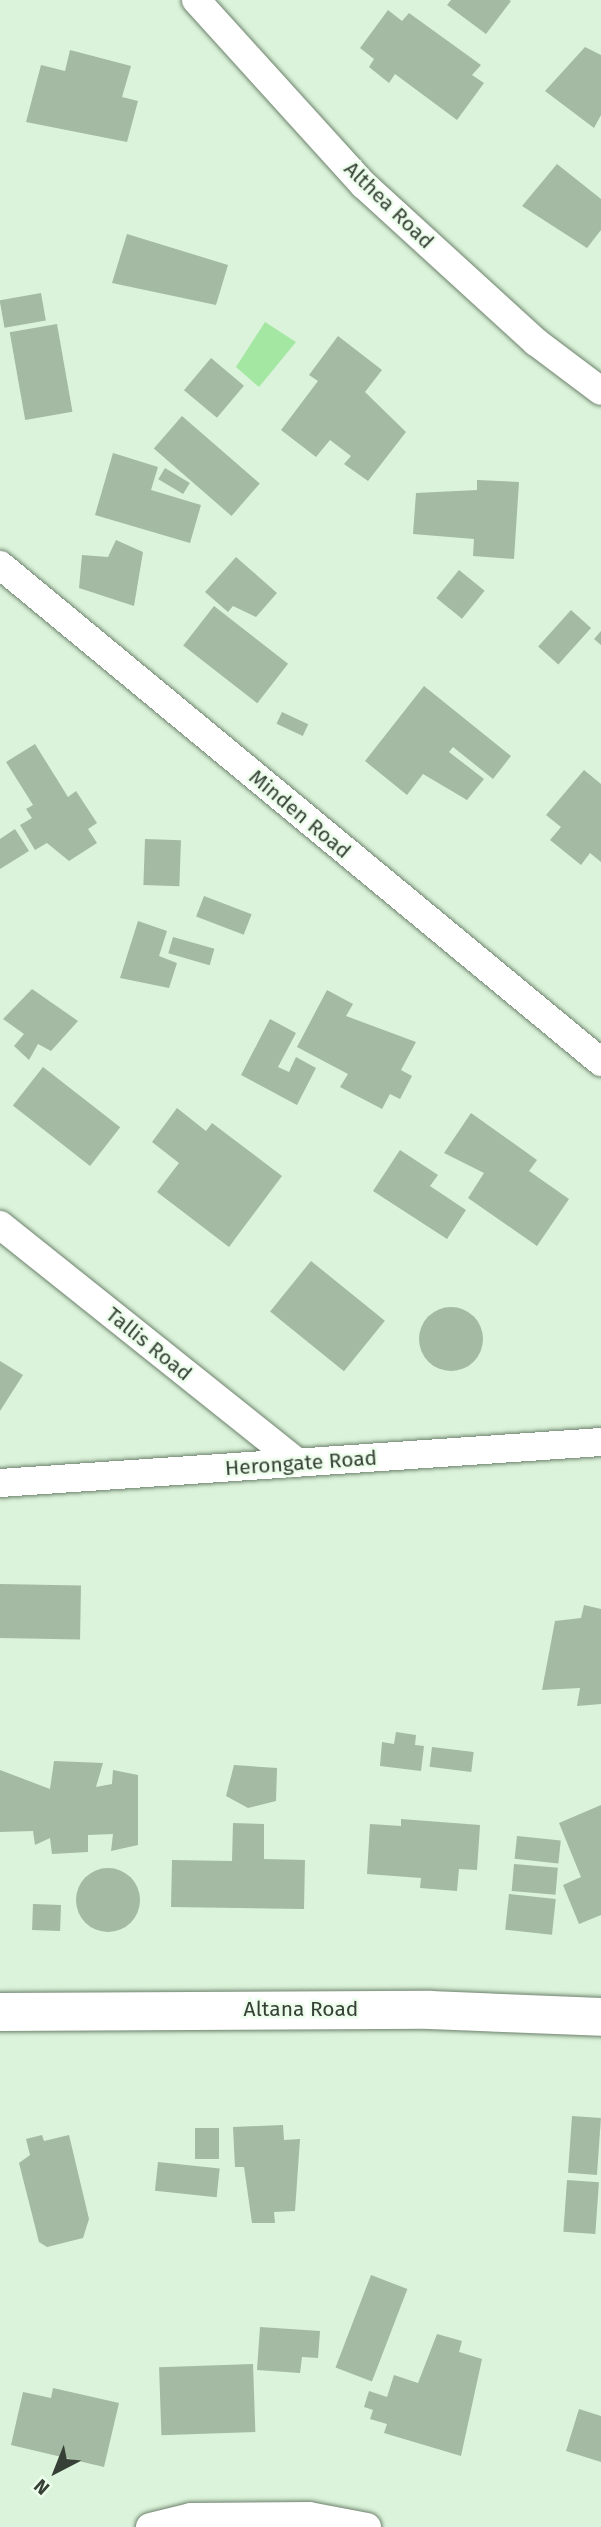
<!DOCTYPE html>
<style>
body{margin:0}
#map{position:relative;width:601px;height:2527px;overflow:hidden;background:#dbf3da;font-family:"Fira Sans",sans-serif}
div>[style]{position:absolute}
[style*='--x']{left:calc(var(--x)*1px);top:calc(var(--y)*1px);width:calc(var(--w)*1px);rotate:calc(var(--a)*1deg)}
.water>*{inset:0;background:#a4e7a3}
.building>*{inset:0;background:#a4baa3;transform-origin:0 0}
.round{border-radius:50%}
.roads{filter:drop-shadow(0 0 2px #6d816c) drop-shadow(0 0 2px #6d816c)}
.minor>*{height:28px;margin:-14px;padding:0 14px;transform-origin:14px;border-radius:14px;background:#fff}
.secondary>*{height:38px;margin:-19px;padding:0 19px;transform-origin:19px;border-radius:19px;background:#fff}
span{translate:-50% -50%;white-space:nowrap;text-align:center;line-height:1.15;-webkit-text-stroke:5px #ecfeeb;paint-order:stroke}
.street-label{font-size:21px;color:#364036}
.north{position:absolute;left:21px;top:2436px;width:70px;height:70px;-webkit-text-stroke:5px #ecfeeb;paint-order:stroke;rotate:222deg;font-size:19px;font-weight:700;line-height:28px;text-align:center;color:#364036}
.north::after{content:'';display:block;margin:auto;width:24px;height:32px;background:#364036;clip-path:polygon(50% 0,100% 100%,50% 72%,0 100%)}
</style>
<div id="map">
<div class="water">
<div style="clip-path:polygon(265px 322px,296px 342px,259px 387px,236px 367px)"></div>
</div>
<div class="building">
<div style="clip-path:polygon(451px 0,509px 0,511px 1px,486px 34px,447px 5px)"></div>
<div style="clip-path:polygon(388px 10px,402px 21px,409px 13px,481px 65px,472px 75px,484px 83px,457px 120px,395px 74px,389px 83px,369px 67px,374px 59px,360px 48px)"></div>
<div style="clip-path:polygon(585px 47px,601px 55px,601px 115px,594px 128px,545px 91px)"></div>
<div style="clip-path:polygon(70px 50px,131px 66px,122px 97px,138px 101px,127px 142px,26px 122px,41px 65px,65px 71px)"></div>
<div style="clip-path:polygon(557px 164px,601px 199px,601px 230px,587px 248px,522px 206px)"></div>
<div style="clip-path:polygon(127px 234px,228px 265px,216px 305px,112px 283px)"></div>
<div style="left:41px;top:293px;width:28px;height:42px;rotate:80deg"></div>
<div style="left:57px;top:324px;width:89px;height:48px;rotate:80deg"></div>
<div style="clip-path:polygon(338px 336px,382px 370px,365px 392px,406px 432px,368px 481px,344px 464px,351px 456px,330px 440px,316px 457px,281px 430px,318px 381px,309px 375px)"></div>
<div style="left:211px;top:358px;width:43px;height:42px;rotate:40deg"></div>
<div style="left:182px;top:416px;width:103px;height:43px;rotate:41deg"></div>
<div style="clip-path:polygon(113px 453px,158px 467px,151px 490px,201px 505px,190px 543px,95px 515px)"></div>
<div style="left:165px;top:468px;width:29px;height:13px;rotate:31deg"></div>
<div style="clip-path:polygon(477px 480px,519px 482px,514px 559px,473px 556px,474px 539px,413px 534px,416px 493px,477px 490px)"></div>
<div style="clip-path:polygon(116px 540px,143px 552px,134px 606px,79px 588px,82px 555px,108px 557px)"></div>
<div style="clip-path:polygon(236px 557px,277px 593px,256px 617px,233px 606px,228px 612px,205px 592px)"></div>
<div style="left:459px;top:570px;width:33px;height:36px;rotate:39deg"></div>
<div style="left:214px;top:606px;width:94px;height:50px;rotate:38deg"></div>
<div style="left:571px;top:610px;width:27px;height:49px;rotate:42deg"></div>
<div style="clip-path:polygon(601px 631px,601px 645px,594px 639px)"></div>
<div style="clip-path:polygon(424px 686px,511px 756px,493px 779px,453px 747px,449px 752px,484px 779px,467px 800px,423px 774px,407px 795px,365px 761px)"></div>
<div style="left:282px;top:712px;width:29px;height:13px;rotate:25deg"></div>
<div style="clip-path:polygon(35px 744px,68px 797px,76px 791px,97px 823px,88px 829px,97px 843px,69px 861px,47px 843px,35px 850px,20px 825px,32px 818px,26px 809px,33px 805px,6px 762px)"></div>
<div style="clip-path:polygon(584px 770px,601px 784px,601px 862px,590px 853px,581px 865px,550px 840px,561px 827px,546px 815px)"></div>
<div style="clip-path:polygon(15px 829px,29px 851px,0 869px,0 839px)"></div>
<div style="left:145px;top:839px;width:36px;height:46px;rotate:2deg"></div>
<div style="left:204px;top:896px;width:51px;height:22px;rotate:21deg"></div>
<div style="clip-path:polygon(138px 921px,167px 931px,159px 956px,177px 963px,169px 988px,120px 978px)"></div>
<div style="left:173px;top:937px;width:43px;height:17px;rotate:16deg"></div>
<div style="clip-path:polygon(32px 989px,78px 1021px,51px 1051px,38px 1044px,29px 1060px,14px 1046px,24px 1034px,3px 1019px)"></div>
<div style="clip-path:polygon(327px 990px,353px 1004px,346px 1016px,416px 1042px,401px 1070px,412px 1076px,400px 1099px,390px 1094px,382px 1109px,340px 1087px,348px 1074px,297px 1047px)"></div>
<div style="clip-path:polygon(270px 1019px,296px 1033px,278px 1067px,289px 1072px,296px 1057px,316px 1068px,297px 1105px,241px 1075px)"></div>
<div style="left:43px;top:1067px;width:98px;height:49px;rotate:38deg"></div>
<div style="clip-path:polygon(177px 1108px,206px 1131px,212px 1123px,282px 1176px,229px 1247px,157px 1192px,179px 1163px,152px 1142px)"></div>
<div style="clip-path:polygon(471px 1113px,537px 1160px,529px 1171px,569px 1199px,537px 1246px,468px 1198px,484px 1173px,444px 1153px)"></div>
<div style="clip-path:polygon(400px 1150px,438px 1175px,430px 1186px,466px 1210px,447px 1239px,373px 1191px)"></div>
<div style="left:311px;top:1261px;width:95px;height:65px;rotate:39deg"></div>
<div class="round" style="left:419px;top:1307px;width:64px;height:64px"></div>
<div style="clip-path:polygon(0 1361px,23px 1375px,0 1411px)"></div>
<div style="left:0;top:1584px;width:81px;height:54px;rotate:1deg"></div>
<div style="clip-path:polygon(584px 1605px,601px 1609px,601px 1704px,577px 1706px,580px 1688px,542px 1690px,555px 1621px,581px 1618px)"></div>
<div style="clip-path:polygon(396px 1732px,416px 1735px,415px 1745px,424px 1746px,421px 1771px,380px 1766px,382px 1742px,394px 1744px)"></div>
<div style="left:432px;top:1747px;width:42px;height:20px;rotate:7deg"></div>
<div style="clip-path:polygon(54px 1761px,103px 1763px,96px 1787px,112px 1784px,113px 1770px,138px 1775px,138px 1845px,111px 1851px,113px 1834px,88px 1835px,88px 1852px,52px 1854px,50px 1838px,35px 1845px,33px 1831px,0 1832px,0 1770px,50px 1789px)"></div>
<div style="clip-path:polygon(234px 1765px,277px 1768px,276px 1801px,248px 1808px,226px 1796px)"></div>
<div style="clip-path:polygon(601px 1805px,601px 1915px,579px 1924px,563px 1885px,581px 1877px,559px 1823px)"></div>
<div style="clip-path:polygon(401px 1819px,480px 1825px,477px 1870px,459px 1869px,457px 1891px,420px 1888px,421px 1878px,367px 1874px,370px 1824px,401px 1826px)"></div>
<div style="clip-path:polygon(233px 1823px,264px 1824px,264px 1859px,305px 1860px,304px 1909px,171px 1907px,172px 1860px,232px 1861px)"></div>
<div style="left:517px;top:1836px;width:44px;height:23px;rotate:6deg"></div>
<div style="left:514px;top:1864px;width:44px;height:27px;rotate:5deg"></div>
<div class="round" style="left:76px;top:1868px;width:64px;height:64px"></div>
<div style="left:509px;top:1894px;width:47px;height:36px;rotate:6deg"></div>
<div style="left:33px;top:1904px;width:28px;height:26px;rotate:2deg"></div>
<div style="left:572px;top:2116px;width:29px;height:57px;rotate:4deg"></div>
<div style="clip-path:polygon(283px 2125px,284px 2140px,300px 2139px,295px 2211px,274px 2212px,275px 2223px,252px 2223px,244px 2167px,235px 2167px,233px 2127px)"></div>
<div style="left:195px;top:2128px;width:24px;height:31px"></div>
<div style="clip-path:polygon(42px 2135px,44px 2141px,69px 2135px,89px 2219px,83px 2238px,47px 2247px,39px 2242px,19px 2163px,30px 2155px,26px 2139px)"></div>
<div style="left:158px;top:2162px;width:62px;height:29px;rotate:6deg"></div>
<div style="left:567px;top:2180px;width:32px;height:52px;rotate:4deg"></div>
<div style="left:371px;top:2275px;width:39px;height:99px;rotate:21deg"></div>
<div style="clip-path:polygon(260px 2327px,320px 2331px,318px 2358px,302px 2357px,300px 2373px,257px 2370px)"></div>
<div style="clip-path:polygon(437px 2334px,462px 2341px,459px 2352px,482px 2359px,461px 2456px,384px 2433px,387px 2424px,370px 2419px,373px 2410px,364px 2407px,369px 2391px,387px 2397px,394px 2375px,418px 2383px)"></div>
<div style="left:253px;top:2364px;width:68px;height:94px;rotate:88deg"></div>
<div style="clip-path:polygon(53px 2388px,119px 2403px,104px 2467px,11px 2445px,23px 2392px,51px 2398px)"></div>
<div style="clip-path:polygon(579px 2409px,601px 2416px,601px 2462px,566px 2451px)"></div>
</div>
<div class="roads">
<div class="minor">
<div style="--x:196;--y:0;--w:250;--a:47.8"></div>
<div style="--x:364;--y:185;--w:233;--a:42.4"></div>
<div style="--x:536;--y:342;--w:81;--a:37"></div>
<div style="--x:0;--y:565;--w:780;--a:39.59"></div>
<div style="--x:0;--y:1225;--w:381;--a:38.6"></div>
<div style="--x:0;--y:1483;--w:602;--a:-3.9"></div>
<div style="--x:150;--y:2527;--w:42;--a:-13.7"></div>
<div style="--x:191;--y:2517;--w:118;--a:-0.5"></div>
<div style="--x:309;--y:2516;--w:59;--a:10.7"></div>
</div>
<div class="secondary">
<div style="--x:0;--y:2012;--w:430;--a:-0.3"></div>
<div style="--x:430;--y:2010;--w:171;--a:2.3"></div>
</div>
</div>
<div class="street-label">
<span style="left:389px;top:205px;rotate:44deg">Althea Road</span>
<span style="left:300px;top:814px;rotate:40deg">Minden Road</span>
<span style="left:149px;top:1344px;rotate:39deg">Tallis Road</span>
<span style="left:301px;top:1463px;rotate:-4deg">Herongate Road</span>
<span style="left:301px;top:2009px">Altana Road</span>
</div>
<div class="north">N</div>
</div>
